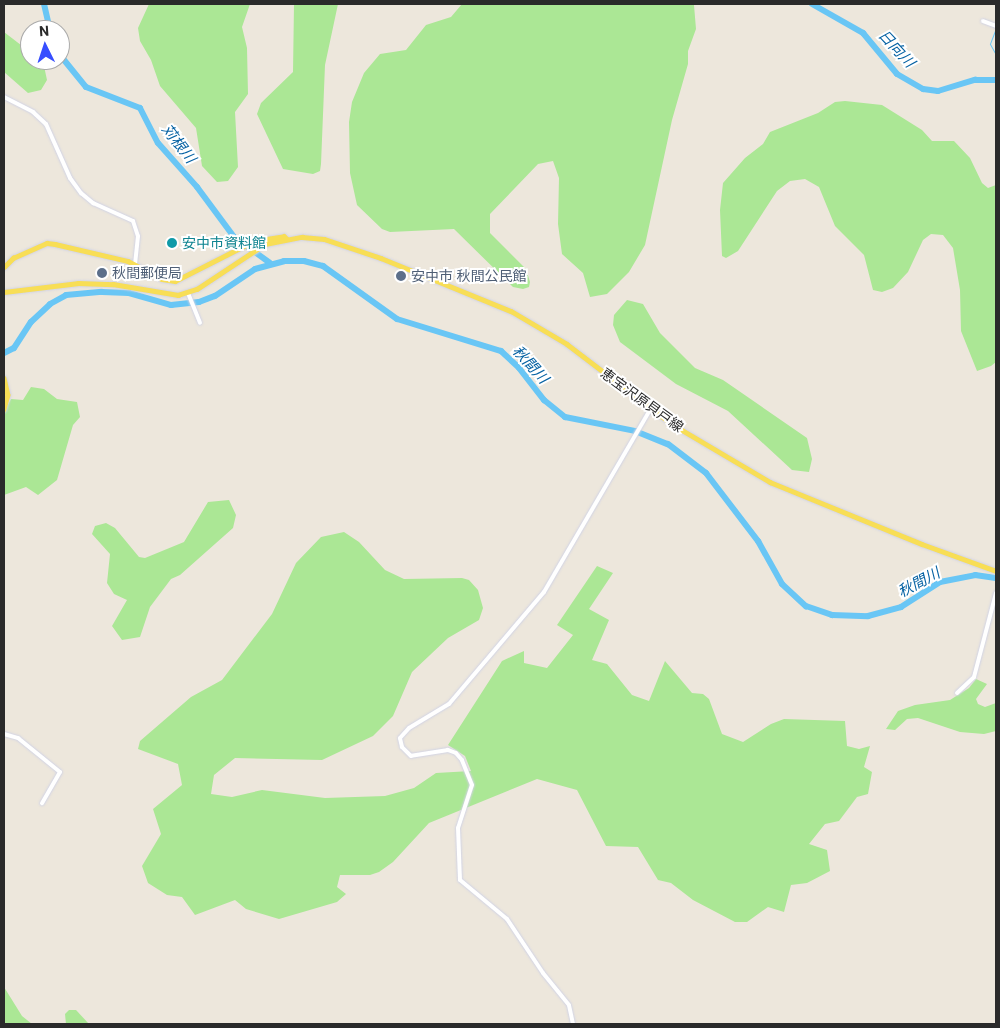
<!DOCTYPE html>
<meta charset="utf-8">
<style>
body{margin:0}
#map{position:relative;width:1000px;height:1028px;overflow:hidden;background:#ede7dc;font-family:Roboto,"Noto Sans JP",sans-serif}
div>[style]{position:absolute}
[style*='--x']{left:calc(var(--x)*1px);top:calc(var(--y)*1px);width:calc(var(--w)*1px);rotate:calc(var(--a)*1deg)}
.green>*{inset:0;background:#abe795}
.stream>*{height:1px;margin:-0.5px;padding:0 0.5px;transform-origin:0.5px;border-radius:0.5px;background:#69c6f5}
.river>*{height:6px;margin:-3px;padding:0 3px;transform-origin:3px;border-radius:3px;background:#69c6f5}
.roads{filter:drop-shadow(0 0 1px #d1d3e4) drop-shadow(0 0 1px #d1d3e4)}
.minor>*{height:4px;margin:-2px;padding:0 2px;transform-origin:2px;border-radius:2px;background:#fff}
.major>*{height:4.5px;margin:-2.25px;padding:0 2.25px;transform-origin:2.25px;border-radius:2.25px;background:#f8de56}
.dots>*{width:14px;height:14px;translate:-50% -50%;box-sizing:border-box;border:2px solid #fff;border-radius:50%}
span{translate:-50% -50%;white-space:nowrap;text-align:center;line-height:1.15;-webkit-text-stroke:4px #fff;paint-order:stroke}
.culture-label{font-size:14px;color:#0d838f}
.left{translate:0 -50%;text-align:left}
.service-label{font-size:14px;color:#4e5e75}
.street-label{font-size:14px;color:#2a2a2a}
.water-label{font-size:15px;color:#0662a3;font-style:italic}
.frame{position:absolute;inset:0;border:5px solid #2a2a2a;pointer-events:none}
.north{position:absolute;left:20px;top:20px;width:50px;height:50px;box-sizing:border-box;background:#fff;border:1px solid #aaa;border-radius:50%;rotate:356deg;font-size:14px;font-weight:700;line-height:20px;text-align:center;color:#2a2a2a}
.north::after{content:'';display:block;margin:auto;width:18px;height:22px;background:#374eff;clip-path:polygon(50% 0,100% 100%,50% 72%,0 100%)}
</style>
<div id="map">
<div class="green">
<div style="clip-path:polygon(149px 4px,250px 4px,242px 27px,247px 48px,248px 94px,235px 112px,238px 167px,228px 181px,217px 182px,202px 166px,196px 128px,160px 86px,151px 60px,140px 41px,138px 28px)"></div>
<div style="clip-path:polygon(294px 4px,338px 4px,325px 65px,321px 164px,320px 171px,313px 174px,283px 169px,257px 114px,261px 103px,293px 72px)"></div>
<div style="clip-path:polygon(462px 4px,694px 5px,696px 29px,688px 51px,688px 64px,672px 120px,645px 245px,629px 272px,607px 294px,590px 297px,583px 273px,562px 254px,558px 224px,559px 178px,553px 161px,538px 164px,490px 214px,490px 233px,526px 269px,530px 282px,529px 287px,523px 289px,513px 287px,454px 229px,390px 232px,382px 229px,357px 205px,350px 173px,349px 122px,352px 102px,364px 73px,380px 54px,406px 50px,426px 25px,451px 17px)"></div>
<div style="clip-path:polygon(4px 32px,30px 52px,30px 60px,39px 60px,44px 66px,47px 80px,41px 90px,28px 93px,4px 72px)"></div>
<div style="clip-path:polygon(845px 101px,882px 105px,922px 130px,932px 141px,954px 141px,970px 158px,982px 183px,988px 188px,996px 185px,996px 362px,991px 366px,977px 371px,961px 331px,960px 290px,953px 248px,943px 235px,931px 234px,923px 240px,908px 272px,893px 288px,882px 292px,873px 290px,864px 255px,835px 226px,819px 187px,805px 179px,790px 181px,777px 191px,738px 251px,726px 258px,722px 256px,720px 210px,723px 183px,745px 158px,763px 144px,770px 132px,818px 113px,835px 102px)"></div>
<div style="clip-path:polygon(627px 300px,643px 304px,660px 333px,695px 368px,723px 380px,807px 438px,812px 459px,809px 472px,792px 470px,728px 411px,676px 384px,620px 342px,613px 325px,614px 315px)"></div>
<div style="clip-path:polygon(31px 387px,44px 389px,57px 399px,77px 402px,80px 417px,73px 425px,57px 480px,38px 495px,26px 487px,4px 495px,4px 412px,11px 399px,23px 400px)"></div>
<div style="clip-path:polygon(229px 500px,236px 515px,233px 528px,180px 575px,171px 579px,150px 607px,140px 637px,122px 640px,112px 626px,127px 600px,114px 594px,107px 583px,110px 554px,92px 534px,95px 526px,106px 523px,115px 528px,139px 557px,145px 558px,184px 542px,208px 502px)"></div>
<div style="clip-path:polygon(344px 532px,359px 542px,385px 570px,404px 579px,462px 578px,469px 580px,478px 590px,483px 608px,479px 620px,448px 638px,412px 672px,393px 716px,373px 736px,322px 760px,235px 758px,214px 775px,211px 794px,232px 797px,262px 790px,325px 798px,385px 796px,414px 788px,436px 773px,471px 771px,465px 756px,448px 745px,502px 661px,524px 651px,524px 663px,547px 668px,573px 635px,557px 625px,597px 566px,613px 573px,589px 609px,609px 620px,592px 660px,607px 664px,632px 695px,649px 701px,665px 661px,692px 693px,703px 694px,709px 699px,722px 734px,743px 742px,771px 724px,784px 719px,845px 721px,847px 746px,859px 749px,870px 746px,864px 767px,872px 772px,868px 794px,857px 797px,839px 821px,825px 824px,809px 844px,827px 850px,830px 871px,807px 883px,791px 885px,784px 912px,768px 907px,747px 922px,735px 922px,693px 900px,671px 883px,658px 880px,638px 847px,606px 846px,577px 790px,537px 779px,429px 823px,393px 862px,379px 872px,370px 875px,340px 875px,337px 887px,346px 894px,337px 902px,279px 919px,246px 909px,235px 900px,195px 915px,182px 897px,167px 895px,148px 883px,142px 866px,161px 834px,153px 809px,182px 785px,178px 764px,138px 749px,140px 741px,191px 697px,222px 680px,272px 614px,296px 563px,321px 537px)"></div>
<div style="clip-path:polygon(976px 679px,987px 684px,976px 699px,978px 704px,985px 707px,996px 703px,996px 731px,984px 734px,960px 732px,918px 718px,907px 719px,895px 730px,886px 729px,898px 711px,915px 705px,950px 700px,969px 688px)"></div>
<div style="clip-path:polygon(4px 987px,22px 1016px,32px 1024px,4px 1024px)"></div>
<div style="clip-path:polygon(69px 1010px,76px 1010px,89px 1024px,66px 1024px,65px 1014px)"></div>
</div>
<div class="stream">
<div style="--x:996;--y:28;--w:17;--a:111"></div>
<div style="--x:990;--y:44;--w:13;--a:61"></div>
</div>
<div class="river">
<div style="--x:44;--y:4;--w:27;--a:77"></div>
<div style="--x:812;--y:4;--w:59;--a:29.6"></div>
<div style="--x:863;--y:33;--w:53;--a:50.3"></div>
<div style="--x:897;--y:74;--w:30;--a:30"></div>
<div style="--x:923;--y:89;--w:15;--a:8"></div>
<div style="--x:938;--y:91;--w:39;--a:-17"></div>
<div style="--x:975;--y:80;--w:21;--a:0"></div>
<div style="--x:60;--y:55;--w:41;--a:50.9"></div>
<div style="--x:86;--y:87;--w:58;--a:21.3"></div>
<div style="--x:140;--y:108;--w:39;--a:63"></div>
<div style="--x:158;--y:143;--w:59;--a:48.4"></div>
<div style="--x:197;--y:187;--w:62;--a:53.5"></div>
<div style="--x:234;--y:237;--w:44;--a:35.8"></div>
<div style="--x:4;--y:353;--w:11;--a:-27"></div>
<div style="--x:14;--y:348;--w:31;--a:-57"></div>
<div style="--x:31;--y:322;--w:26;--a:-43"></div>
<div style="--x:50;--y:304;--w:18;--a:-29"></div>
<div style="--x:66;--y:295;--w:36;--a:-5"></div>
<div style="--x:102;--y:292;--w:27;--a:2"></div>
<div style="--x:129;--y:293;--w:44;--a:15.9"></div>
<div style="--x:171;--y:305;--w:28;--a:-6"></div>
<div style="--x:199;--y:302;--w:17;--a:-21"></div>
<div style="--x:215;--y:296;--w:48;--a:-34"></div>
<div style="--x:255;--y:269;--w:30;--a:-15"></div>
<div style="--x:284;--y:261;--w:20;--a:0"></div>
<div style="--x:304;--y:261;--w:20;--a:15"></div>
<div style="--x:323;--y:266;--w:91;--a:35.6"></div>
<div style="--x:397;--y:319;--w:109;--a:17.1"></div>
<div style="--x:501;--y:351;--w:25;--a:43"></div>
<div style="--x:519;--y:368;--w:41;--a:52"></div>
<div style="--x:544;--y:400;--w:27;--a:39"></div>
<div style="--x:565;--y:417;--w:71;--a:11.3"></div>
<div style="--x:635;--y:431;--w:35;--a:22"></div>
<div style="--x:668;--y:444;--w:48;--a:37.3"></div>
<div style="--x:706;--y:473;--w:86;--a:52.6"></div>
<div style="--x:758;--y:541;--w:49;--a:60.8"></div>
<div style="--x:782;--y:584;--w:33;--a:43"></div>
<div style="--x:806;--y:606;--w:28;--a:19"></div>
<div style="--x:832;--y:615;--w:36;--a:2"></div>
<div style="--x:868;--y:616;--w:34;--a:-15"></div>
<div style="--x:901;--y:607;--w:46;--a:-32.7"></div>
<div style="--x:940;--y:582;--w:36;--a:-11"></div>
<div style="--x:975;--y:575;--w:21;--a:8"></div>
</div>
<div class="roads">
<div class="minor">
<div style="--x:983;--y:21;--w:14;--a:21"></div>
<div style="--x:4;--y:97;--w:33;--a:27"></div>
<div style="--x:33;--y:112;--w:18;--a:43"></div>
<div style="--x:46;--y:124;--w:59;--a:66"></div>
<div style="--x:70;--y:178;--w:19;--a:54"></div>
<div style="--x:81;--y:193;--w:16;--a:40"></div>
<div style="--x:93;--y:203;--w:44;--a:24.2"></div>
<div style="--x:133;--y:221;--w:16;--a:72"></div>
<div style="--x:138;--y:236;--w:27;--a:96"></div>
<div style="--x:188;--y:293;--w:32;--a:68"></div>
<div style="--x:957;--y:693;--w:23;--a:-43"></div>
<div style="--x:974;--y:677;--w:87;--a:-75.3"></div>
<div style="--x:4;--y:734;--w:15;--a:16"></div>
<div style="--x:18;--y:738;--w:54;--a:39"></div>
<div style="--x:60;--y:772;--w:36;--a:120"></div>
<div style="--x:573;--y:1024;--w:19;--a:-102"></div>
<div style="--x:569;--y:1005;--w:41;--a:-129.1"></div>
<div style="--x:543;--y:973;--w:65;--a:-123.7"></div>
<div style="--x:507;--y:919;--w:61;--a:-140.3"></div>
<div style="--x:460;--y:880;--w:52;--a:-92.2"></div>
<div style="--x:458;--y:828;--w:45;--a:-72"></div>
<div style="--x:472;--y:785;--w:27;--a:-112"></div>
<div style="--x:462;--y:760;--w:9;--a:-131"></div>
<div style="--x:456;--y:753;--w:9;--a:-159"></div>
<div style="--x:448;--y:750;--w:37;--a:171"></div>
<div style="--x:411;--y:756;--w:13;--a:-135"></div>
<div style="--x:402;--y:747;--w:9;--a:-103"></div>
<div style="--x:400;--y:738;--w:13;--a:-48"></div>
<div style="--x:409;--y:728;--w:47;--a:-31"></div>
<div style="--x:449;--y:704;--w:147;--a:-49.7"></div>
<div style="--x:544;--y:592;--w:211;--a:-59.8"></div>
</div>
<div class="major">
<div style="--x:4;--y:267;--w:13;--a:-45"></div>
<div style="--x:13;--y:258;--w:37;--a:-24"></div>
<div style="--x:47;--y:243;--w:8;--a:7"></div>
<div style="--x:55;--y:244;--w:75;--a:13.1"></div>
<div style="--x:128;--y:261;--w:38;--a:28"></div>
<div style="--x:162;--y:279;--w:13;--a:9"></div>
<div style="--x:175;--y:281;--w:89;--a:-26.9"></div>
<div style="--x:254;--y:241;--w:30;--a:-9"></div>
<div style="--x:284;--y:236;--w:4;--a:45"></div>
<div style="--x:4;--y:292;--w:75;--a:-6.9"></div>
<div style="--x:78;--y:283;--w:35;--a:2"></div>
<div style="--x:113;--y:284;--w:66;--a:9.6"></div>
<div style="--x:178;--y:295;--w:20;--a:-18"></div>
<div style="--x:197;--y:289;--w:82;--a:-33.5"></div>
<div style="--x:265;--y:244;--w:38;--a:-11"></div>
<div style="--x:302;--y:237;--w:22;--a:5"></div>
<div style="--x:324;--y:239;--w:60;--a:18.4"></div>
<div style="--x:381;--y:258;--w:140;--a:22.2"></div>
<div style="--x:511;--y:311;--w:65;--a:30.5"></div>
<div style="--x:567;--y:344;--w:132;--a:37.3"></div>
<div style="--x:672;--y:424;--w:114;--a:30.6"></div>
<div style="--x:770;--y:482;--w:164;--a:22.2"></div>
<div style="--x:922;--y:544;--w:79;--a:20"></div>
<div style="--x:4;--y:378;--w:17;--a:77"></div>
<div style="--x:8;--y:395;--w:15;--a:106"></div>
</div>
</div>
<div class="dots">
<div style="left:172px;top:243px;background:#0f9aa8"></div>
<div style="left:102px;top:273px;background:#5c6f8a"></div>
<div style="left:401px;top:276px;background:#5c6f8a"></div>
</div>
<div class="culture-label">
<span class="left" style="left:182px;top:243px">安中市資料館</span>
</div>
<div class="service-label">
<span class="left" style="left:112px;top:273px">秋間郵便局</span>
<span class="left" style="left:411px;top:276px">安中市 秋間公民館</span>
</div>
<div class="street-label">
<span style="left:642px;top:400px;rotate:36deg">恵宝沢原貝戸線</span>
</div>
<div class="water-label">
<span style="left:896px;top:49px;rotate:47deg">日向川</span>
<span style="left:178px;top:144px;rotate:52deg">苅根川</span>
<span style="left:530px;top:365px;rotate:48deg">秋間川</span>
<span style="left:919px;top:583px;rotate:-28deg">秋間川</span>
</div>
<div class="frame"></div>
<div class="north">N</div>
</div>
